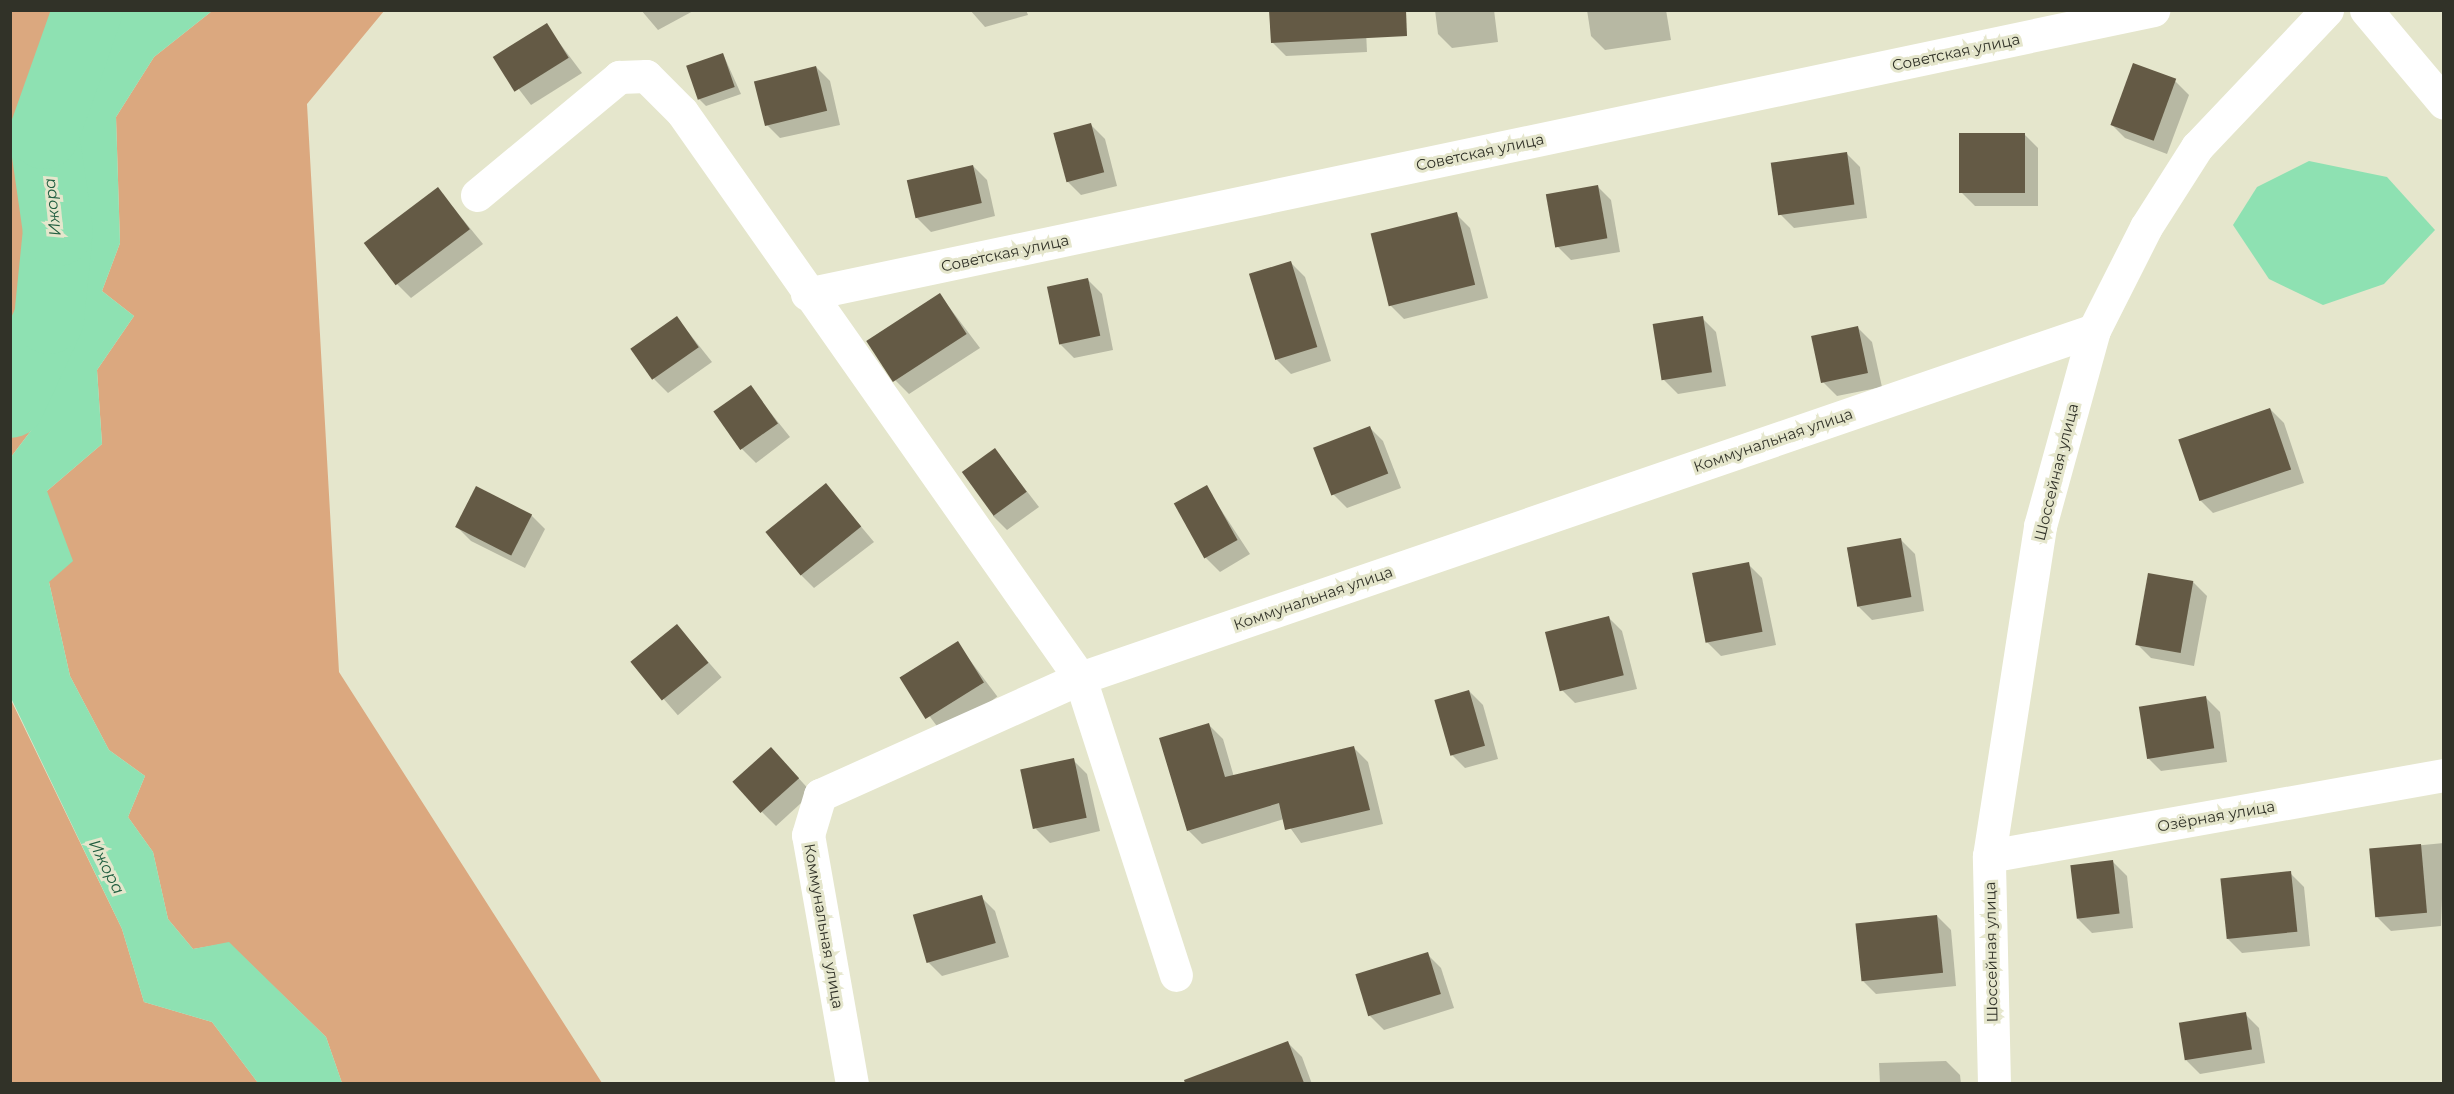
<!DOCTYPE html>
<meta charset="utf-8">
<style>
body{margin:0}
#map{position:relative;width:2454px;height:1094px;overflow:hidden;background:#e5e6cc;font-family:Montserrat,sans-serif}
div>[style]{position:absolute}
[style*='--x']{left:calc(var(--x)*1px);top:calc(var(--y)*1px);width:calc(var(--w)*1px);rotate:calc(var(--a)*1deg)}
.green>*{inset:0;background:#dba87f}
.water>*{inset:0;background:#8ee1b2}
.shadow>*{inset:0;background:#0003;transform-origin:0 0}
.river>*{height:70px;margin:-35px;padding:0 35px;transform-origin:35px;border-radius:35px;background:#8ee1b2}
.building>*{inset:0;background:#645a45;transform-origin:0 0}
.minor>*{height:33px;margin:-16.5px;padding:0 16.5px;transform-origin:16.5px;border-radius:16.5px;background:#fff}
span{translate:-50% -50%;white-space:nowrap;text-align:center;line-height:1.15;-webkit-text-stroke:6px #e5e6cc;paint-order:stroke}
.street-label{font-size:15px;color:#313228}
.water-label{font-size:16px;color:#225f41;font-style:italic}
.frame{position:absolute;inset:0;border:12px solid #313228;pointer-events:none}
</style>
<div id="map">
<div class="green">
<div style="clip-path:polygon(11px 11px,110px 11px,104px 14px,41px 302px,33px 428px,11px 457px)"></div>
<div style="clip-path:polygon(212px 11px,384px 11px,307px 104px,339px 672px,602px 1083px,342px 1083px,326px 1037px,229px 943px,193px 949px,168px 919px,153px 852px,128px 817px,145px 776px,109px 750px,70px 676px,49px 582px,47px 491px,102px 444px,97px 370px,134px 316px,102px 291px,120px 243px,116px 117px,154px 57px)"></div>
<div style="clip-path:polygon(10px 698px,122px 929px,144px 1002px,212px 1022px,258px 1083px,11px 1083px)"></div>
</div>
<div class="water">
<div style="clip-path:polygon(110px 10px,212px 11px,154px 57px,116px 117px,120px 243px,102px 291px,134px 316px,97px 370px,102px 444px,47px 491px,73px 561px,49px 582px,70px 676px,109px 750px,145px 776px,128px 817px,153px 852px,168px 919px,193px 949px,229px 942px,326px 1037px,342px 1083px,258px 1083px,212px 1022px,144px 1002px,122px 929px,11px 698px,11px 457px,33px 428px,57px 115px)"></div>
<div style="clip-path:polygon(2309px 161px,2387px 177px,2435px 230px,2384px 284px,2323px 305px,2269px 279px,2233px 225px,2257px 187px)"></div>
</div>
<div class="shadow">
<div style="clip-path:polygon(641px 10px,695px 10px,658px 30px)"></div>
<div style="clip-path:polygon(970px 10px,1026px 10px,1028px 15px,985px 27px)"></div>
<div style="clip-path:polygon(1365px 10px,1367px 52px,1286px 56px,1272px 42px)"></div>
<div style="clip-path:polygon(1435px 10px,1494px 10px,1498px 42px,1452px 48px,1438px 34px)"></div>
<div style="clip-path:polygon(1587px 10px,1666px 10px,1671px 40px,1605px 50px,1591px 36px)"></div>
<div style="clip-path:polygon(546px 25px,582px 73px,531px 105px,495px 58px)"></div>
<div style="clip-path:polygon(723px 54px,741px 94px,706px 106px,699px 99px)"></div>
<div style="clip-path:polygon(816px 67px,830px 81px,840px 125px,780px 138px,766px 124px)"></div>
<div style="clip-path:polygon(2175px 81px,2189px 95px,2167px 154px,2125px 138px,2111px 124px)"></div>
<div style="clip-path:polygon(1091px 125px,1105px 139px,1117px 186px,1081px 195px,1067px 181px)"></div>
<div style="clip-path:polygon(2024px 134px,2038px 148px,2038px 206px,1975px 206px,1961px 192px)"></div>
<div style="clip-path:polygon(1846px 153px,1860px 167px,1867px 218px,1794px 228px,1780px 214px)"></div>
<div style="clip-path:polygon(973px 166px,987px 180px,995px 216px,931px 232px,917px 218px)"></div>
<div style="clip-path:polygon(1597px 186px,1611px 200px,1620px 252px,1571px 260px,1557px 246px)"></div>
<div style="clip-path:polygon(438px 189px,483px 244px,411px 298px,397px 284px)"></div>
<div style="clip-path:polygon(1456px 214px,1470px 228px,1488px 298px,1404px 319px,1390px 305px)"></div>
<div style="clip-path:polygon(1291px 263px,1305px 277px,1331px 361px,1291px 374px,1277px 360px)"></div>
<div style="clip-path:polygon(1088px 280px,1102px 294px,1113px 350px,1074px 358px,1060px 344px)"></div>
<div style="clip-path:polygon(940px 295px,980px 348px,909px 394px,895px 380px)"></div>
<div style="clip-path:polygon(677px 318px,712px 362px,668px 393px,654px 379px)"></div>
<div style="clip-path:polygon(1702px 318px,1716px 332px,1726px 386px,1678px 394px,1664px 380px)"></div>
<div style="clip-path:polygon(1858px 328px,1872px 342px,1882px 387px,1837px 396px,1823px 382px)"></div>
<div style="clip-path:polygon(750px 387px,790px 437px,756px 463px,742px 449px)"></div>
<div style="clip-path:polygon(2270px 409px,2284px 423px,2304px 483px,2213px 513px,2199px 499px)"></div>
<div style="clip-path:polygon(1369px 427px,1383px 441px,1401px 488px,1347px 508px,1333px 494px)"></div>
<div style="clip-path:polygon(995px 450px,1039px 507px,1007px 530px,993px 516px)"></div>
<div style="clip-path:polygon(826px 485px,874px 542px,814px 588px,800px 574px)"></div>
<div style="clip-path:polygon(1206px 487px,1250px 554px,1220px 572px,1206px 558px)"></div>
<div style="clip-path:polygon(531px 515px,545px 529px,525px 568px,471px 541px,457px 527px)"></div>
<div style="clip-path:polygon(1901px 540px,1915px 554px,1924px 611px,1872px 620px,1858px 606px)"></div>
<div style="clip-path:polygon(1748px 564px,1762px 578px,1776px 645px,1721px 656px,1707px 642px)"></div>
<div style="clip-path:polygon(2193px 582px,2207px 596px,2194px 666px,2151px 658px,2137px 644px)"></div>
<div style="clip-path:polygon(1608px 617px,1622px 631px,1637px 689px,1575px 703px,1561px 689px)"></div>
<div style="left:677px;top:626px;width:68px;height:58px;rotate:49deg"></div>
<div style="left:957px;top:643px;width:67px;height:66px;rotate:53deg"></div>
<div style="clip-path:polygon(1469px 691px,1483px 705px,1498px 759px,1465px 768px,1451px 754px)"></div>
<div style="clip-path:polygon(2206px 698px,2220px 712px,2227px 762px,2161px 771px,2147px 757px)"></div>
<div style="clip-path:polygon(1209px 725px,1223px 739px,1234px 777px,1354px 748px,1368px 762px,1383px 824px,1301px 843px,1284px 819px,1202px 844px,1188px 830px)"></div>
<div style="clip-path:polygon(1073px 760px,1087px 774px,1100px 831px,1050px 843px,1036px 829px)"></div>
<div style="clip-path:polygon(785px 763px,812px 793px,776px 826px,762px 812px)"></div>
<div style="clip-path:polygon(2444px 843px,2441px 926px,2391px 931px,2377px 917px,2371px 850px)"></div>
<div style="clip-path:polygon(2113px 862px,2127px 876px,2133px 928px,2092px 933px,2078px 919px)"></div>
<div style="clip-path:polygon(2290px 873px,2304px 887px,2310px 946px,2242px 953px,2228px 939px)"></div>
<div style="clip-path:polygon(981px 897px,995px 911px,1009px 957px,942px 976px,928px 962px)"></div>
<div style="clip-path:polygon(1937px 916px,1951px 930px,1956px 986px,1876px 994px,1862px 980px)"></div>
<div style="clip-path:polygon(1427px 954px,1441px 968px,1454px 1008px,1384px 1030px,1370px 1016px)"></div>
<div style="clip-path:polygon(2245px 1014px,2259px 1028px,2265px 1063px,2200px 1074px,2186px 1060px)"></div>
<div style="clip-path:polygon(1288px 1043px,1302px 1057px,1312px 1084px,1216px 1084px,1211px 1072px)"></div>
<div style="clip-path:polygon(1946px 1061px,1960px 1075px,1961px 1084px,1880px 1084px,1879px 1063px)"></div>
</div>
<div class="river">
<div style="--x:10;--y:403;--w:93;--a:-65.1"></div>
<div style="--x:49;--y:319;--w:88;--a:-84.2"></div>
<div style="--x:58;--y:231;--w:98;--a:-98.2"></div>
<div style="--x:44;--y:134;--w:132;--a:-70.5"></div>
</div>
<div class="building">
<div style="clip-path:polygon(1269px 10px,1406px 10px,1407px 36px,1271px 43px)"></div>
<div style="left:547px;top:23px;width:41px;height:64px;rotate:58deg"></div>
<div style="left:723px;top:53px;width:36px;height:39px;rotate:71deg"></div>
<div style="left:2133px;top:63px;width:46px;height:66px;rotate:20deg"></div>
<div style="left:816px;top:66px;width:46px;height:64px;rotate:76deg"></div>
<div style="left:1091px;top:123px;width:51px;height:39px;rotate:75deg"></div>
<div style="left:1959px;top:133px;width:66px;height:60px"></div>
<div style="left:1847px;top:152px;width:53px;height:77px;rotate:82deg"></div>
<div style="left:973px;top:165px;width:39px;height:68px;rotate:77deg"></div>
<div style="left:1598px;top:185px;width:54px;height:53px;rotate:80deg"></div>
<div style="left:438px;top:187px;width:53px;height:93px;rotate:53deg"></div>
<div style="left:1457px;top:212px;width:75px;height:89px;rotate:76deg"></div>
<div style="left:1291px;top:261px;width:90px;height:44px;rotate:73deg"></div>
<div style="left:1088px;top:278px;width:59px;height:42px;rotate:78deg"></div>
<div style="left:940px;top:293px;width:49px;height:88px;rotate:57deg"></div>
<div style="left:677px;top:316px;width:38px;height:57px;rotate:55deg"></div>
<div style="left:1703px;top:316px;width:57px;height:51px;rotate:81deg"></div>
<div style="left:1858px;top:326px;width:48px;height:48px;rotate:78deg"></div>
<div style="left:751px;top:385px;width:47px;height:46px;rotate:55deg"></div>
<div style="left:2270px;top:408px;width:65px;height:97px;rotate:71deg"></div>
<div style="left:1370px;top:426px;width:51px;height:61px;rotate:69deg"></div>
<div style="left:995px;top:448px;width:54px;height:41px;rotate:54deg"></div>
<div style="left:826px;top:483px;width:56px;height:78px;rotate:51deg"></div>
<div style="left:1207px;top:485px;width:63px;height:38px;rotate:61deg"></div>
<div style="left:476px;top:486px;width:63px;height:46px;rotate:27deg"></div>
<div style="left:1901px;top:538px;width:60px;height:55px;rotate:80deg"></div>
<div style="left:1749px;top:562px;width:71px;height:58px;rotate:79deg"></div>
<div style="left:2148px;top:573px;width:46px;height:73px;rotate:10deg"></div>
<div style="left:1609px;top:616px;width:61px;height:66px;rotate:76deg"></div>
<div style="left:677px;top:624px;width:50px;height:60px;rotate:51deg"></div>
<div style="left:958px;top:641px;width:49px;height:69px;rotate:58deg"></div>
<div style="left:1469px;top:690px;width:58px;height:36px;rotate:74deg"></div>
<div style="left:2206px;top:696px;width:53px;height:68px;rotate:81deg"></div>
<div style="clip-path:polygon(1209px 723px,1225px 777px,1354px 746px,1370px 810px,1285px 830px,1279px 803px,1187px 831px,1159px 738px)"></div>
<div style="left:771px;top:747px;width:42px;height:52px;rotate:48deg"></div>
<div style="left:1074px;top:758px;width:61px;height:55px;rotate:78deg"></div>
<div style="left:2421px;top:844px;width:69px;height:52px;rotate:85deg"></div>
<div style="left:2113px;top:860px;width:54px;height:43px;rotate:83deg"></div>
<div style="left:2291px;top:871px;width:61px;height:71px;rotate:84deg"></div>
<div style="left:982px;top:895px;width:50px;height:72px;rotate:74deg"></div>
<div style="left:1937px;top:915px;width:58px;height:82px;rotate:84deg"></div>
<div style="left:1428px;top:952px;width:44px;height:76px;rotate:73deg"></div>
<div style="left:2246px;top:1012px;width:38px;height:68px;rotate:81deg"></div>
<div style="clip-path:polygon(1288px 1041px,1304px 1083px,1185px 1083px,1184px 1080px)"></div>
</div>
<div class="minor">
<div style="--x:2366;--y:10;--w:121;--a:50"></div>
<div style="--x:477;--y:195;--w:185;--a:-39.7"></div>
<div style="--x:619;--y:77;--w:27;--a:-2"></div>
<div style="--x:646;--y:76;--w:51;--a:45"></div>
<div style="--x:682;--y:112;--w:692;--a:54.89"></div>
<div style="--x:1080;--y:678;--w:312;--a:72.1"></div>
<div style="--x:807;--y:294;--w:1376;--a:-11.91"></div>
<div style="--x:1989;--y:856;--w:462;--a:-10.1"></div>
<div style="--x:852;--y:1084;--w:253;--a:-100"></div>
<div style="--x:808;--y:835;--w:42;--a:-73.3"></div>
<div style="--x:820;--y:795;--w:285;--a:-24.2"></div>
<div style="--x:1080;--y:678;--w:1072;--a:-18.94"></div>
<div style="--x:1994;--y:1084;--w:228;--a:-91.3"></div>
<div style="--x:1989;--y:856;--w:334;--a:-81.2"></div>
<div style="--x:2040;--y:526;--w:203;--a:-74.6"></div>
<div style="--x:2094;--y:330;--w:115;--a:-63.2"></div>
<div style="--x:2146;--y:227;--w:95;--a:-57.5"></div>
<div style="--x:2197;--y:147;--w:189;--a:-46.5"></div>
</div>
<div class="street-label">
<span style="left:1956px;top:52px;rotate:-12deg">Советская улица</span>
<span style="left:1480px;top:152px;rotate:-12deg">Советская улица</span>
<span style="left:1005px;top:253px;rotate:-12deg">Советская улица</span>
<span style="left:1773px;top:440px;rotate:-19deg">Коммунальная улица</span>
<span style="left:2056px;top:472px;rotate:-76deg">Шоссейная улица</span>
<span style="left:1313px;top:598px;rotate:-19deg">Коммунальная улица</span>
<span style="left:2216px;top:816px;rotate:-10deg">Озёрная улица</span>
<span style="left:824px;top:926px;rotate:80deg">Коммунальная улица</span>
<span style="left:1991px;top:952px;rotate:-91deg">Шоссейная улица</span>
</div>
<div class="water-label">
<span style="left:53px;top:207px;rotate:-96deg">Ижора</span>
<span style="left:106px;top:867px;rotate:63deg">Ижора</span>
</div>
<div class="frame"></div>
</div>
